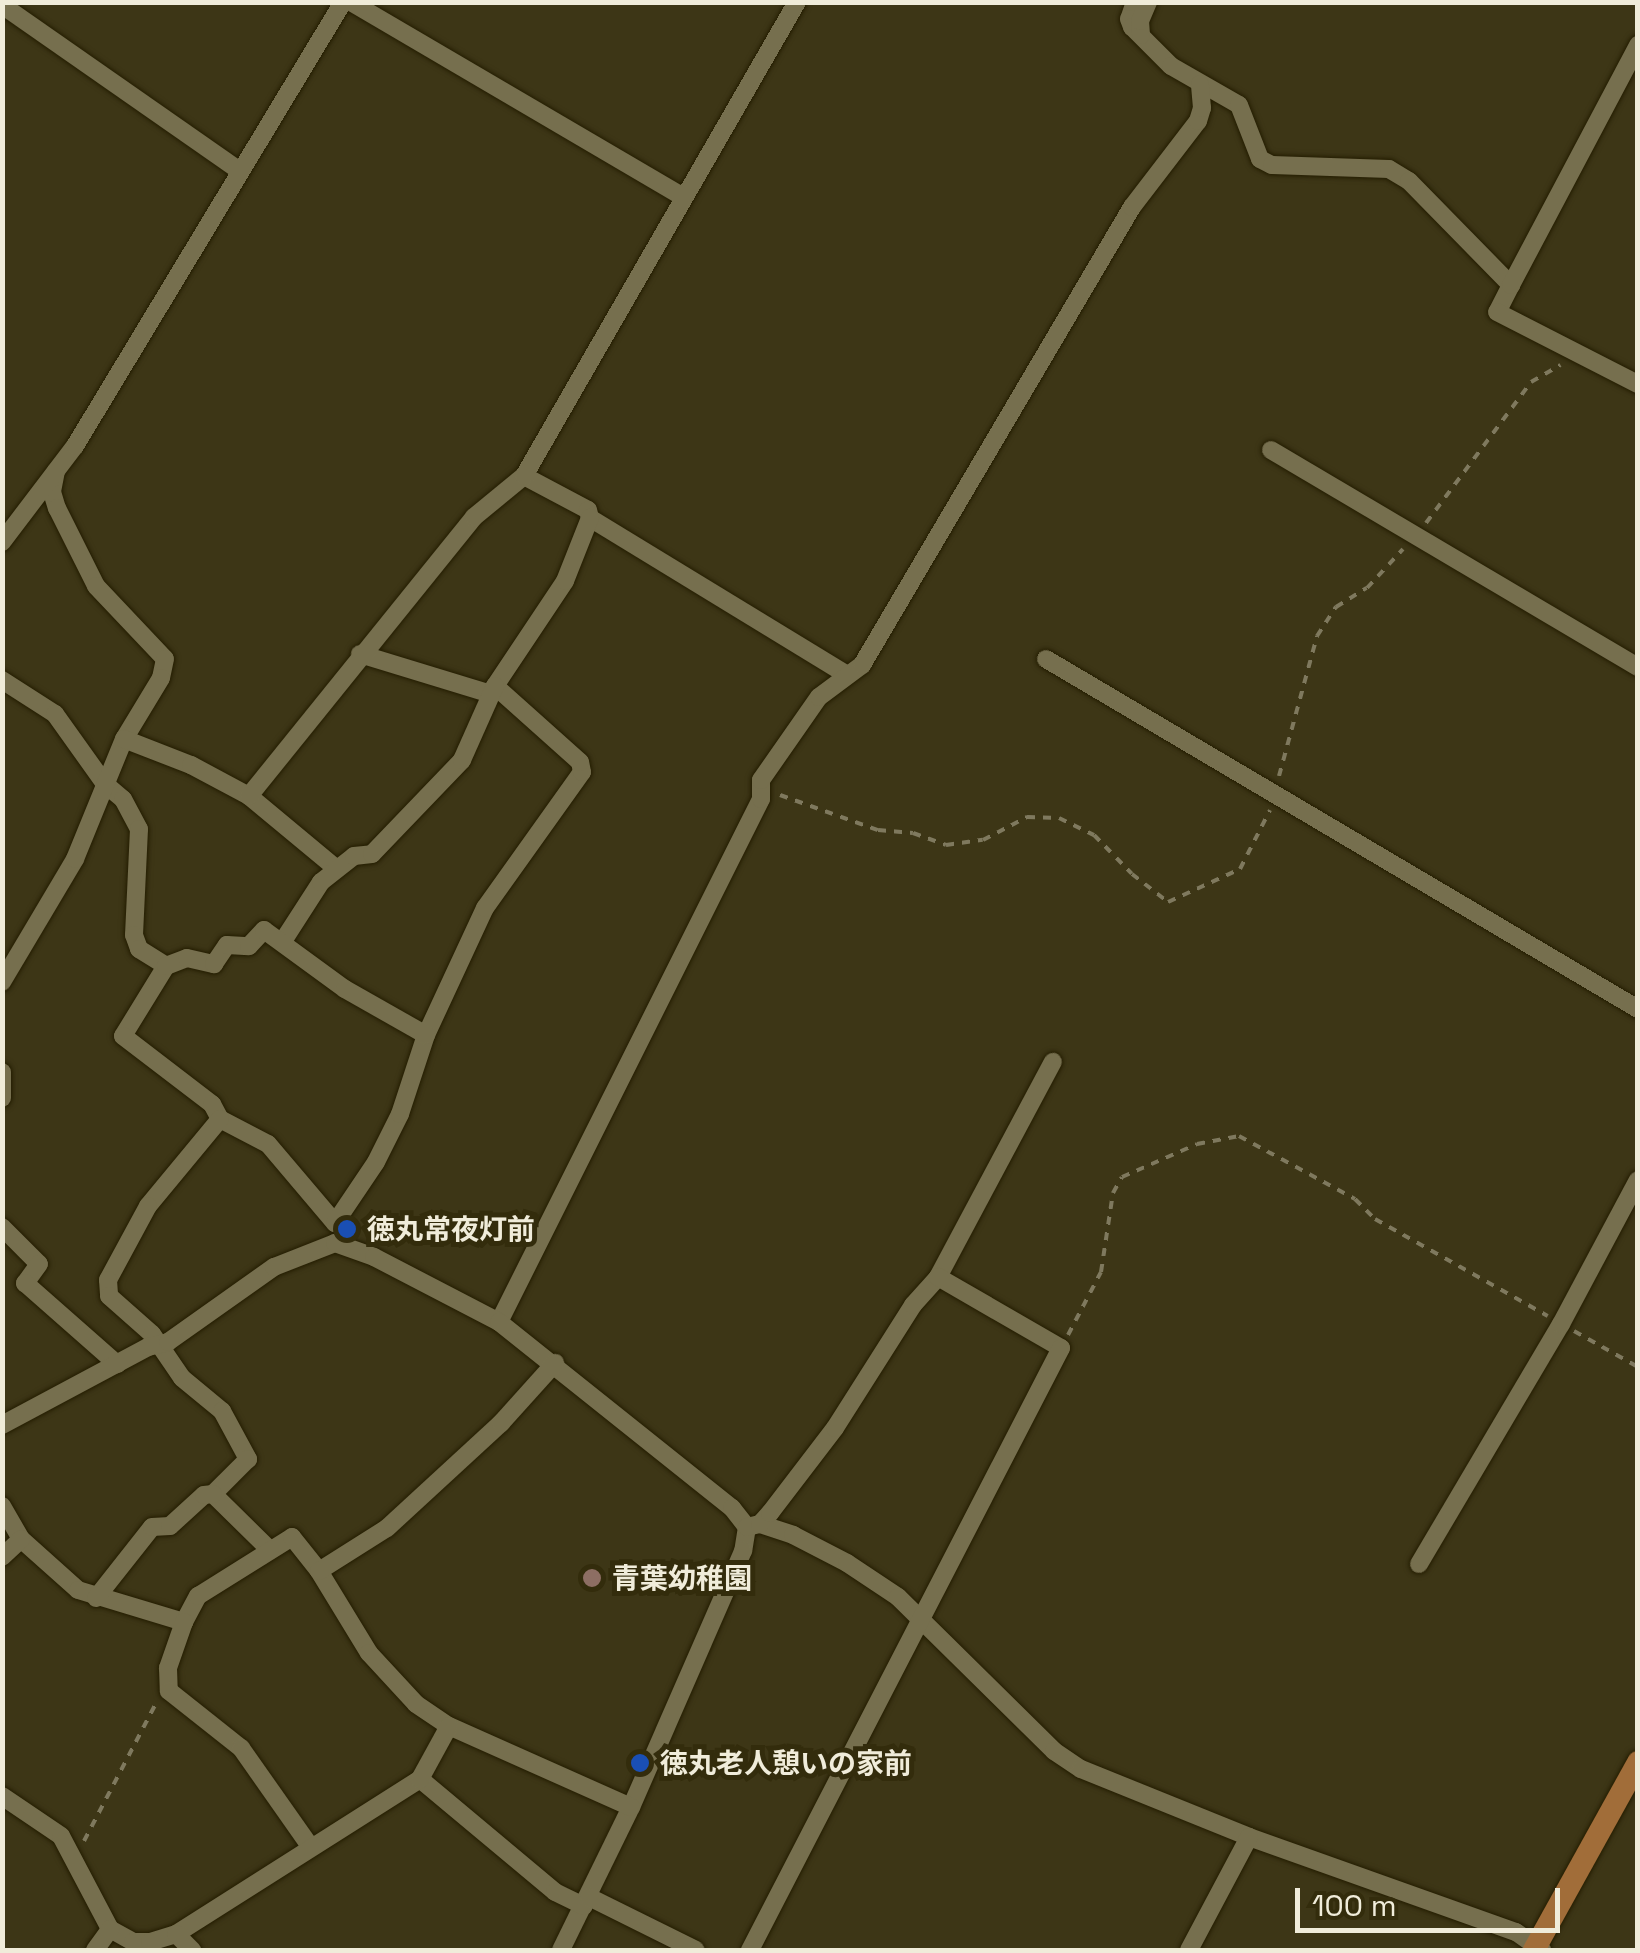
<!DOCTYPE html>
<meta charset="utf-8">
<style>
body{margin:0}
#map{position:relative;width:1640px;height:1953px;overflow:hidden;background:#3d3616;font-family:"Space Grotesk","Noto Sans JP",sans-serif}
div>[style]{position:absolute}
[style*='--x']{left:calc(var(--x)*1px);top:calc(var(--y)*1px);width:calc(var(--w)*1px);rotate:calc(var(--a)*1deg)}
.path>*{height:4px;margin-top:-2px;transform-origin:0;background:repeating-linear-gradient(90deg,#7f795e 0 8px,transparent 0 16px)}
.roads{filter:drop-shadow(0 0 2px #241d00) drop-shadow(0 0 2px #241d00)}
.minor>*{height:18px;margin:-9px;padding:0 9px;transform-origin:9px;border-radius:9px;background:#766f4e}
.major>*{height:22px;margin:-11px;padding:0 11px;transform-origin:11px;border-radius:11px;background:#a16d39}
.dots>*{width:28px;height:28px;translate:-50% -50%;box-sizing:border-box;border:5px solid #332c0c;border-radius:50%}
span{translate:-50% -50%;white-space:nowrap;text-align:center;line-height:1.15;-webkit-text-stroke:10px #332c0c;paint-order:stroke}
.poi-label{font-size:28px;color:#f0ecda;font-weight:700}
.left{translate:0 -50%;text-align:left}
.frame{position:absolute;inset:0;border:5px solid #f0ecda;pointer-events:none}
.scale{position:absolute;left:1295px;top:1888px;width:265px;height:45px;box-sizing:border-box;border:5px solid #f0ecda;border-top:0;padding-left:12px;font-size:30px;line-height:35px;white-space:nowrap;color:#f0ecda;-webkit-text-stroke:8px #332c0c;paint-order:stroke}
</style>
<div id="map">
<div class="path">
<div style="--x:1426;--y:523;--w:176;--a:-53.3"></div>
<div style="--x:1531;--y:382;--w:34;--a:-30"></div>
<div style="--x:1279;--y:776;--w:145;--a:-74.8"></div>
<div style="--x:1317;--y:636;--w:35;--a:-57"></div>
<div style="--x:1336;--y:607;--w:36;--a:-32"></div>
<div style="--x:1367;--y:588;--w:53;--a:-47.3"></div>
<div style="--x:780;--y:795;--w:104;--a:19.7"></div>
<div style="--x:878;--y:830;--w:35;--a:5"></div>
<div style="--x:913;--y:833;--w:35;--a:20"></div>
<div style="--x:946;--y:845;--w:37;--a:-8"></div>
<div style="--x:983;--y:840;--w:50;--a:-27.6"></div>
<div style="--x:1027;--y:817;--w:32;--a:2"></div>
<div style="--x:1059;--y:818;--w:39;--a:26"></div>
<div style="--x:1094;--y:835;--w:54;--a:45.7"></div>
<div style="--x:1132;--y:874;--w:46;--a:37.9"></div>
<div style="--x:1168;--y:902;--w:79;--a:-24.6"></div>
<div style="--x:1240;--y:869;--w:66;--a:-63"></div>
<div style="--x:1574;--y:1331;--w:73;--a:29.4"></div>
<div style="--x:1068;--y:1335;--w:71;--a:-62.4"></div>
<div style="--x:1101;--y:1272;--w:80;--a:-81.4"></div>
<div style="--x:1113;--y:1193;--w:18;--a:-61"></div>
<div style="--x:1122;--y:1177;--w:82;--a:-23.7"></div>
<div style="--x:1197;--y:1144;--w:43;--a:-10.8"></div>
<div style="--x:1239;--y:1136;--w:132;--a:28.5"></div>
<div style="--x:1355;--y:1199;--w:28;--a:45"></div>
<div style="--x:1375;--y:1219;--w:198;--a:29.3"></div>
<div style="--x:84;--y:1841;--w:156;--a:-62.4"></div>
</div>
<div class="roads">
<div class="minor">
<div style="--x:351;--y:2;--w:384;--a:30.4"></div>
<div style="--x:1135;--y:2;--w:18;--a:109"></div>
<div style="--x:1129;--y:19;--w:9;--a:69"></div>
<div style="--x:1132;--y:27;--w:55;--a:45"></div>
<div style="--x:1171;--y:66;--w:78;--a:29.8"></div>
<div style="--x:1239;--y:105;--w:58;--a:68.7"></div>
<div style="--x:1260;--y:159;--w:13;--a:27"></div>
<div style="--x:1272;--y:165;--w:117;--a:2"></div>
<div style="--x:1389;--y:169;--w:23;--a:31"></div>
<div style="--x:1409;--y:181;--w:146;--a:45.6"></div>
<div style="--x:1511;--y:285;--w:30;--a:117"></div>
<div style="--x:1497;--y:312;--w:158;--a:27.1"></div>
<div style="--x:2;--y:5;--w:290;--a:34.9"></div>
<div style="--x:1141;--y:35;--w:14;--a:-94"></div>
<div style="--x:1140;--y:21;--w:21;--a:-67"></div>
<div style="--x:1511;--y:285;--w:272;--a:-62.1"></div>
<div style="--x:1271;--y:450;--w:426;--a:30.6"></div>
<div style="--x:56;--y:471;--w:21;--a:101"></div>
<div style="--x:52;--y:492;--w:17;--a:73"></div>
<div style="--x:57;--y:508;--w:87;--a:63.4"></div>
<div style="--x:96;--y:586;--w:100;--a:46.6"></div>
<div style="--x:165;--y:659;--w:19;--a:102"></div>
<div style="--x:161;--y:678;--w:71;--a:121.2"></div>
<div style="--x:524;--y:476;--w:72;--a:28"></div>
<div style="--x:588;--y:510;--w:8;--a:76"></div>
<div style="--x:590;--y:518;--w:301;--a:31.4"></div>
<div style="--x:2;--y:542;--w:121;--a:-52.8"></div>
<div style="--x:75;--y:446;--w:519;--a:-58.88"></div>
<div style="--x:360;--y:654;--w:137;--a:17"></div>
<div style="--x:1046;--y:659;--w:688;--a:30.59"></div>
<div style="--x:2;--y:680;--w:63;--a:32.7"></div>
<div style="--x:55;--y:714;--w:86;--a:54.5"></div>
<div style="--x:105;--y:784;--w:23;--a:40"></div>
<div style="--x:123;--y:799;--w:34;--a:62"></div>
<div style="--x:139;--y:829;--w:106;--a:92.7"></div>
<div style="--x:134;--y:935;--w:15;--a:70"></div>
<div style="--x:139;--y:949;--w:32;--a:32"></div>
<div style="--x:166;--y:966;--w:82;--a:121.6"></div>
<div style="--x:123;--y:1036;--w:112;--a:37.4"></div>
<div style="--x:212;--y:1104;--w:17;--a:62"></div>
<div style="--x:220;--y:1119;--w:54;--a:27.5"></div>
<div style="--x:268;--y:1144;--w:104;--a:49.7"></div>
<div style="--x:335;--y:1223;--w:73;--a:-56.1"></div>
<div style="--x:376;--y:1162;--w:54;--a:-63.4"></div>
<div style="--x:400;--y:1114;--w:83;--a:-71.8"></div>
<div style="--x:426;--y:1035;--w:140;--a:-65.1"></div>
<div style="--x:485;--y:908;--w:167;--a:-54.5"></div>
<div style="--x:582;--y:772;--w:10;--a:-101"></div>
<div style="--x:580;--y:762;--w:114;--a:-138.2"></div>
<div style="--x:495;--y:686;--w:126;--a:-56.3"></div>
<div style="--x:565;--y:581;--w:68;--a:-68.4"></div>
<div style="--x:249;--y:796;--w:114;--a:39.7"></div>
<div style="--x:283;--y:941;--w:70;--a:-57.2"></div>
<div style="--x:321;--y:882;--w:42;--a:-38.2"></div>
<div style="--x:354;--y:856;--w:18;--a:-6"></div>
<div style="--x:372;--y:854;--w:130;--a:-46.2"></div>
<div style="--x:462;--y:760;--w:81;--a:-66"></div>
<div style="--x:166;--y:966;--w:22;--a:-21"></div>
<div style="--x:187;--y:958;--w:28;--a:13"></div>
<div style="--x:214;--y:964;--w:23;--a:-56"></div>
<div style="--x:227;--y:945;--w:22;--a:3"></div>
<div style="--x:249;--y:946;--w:22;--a:-47"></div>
<div style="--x:264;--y:930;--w:100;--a:36.1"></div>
<div style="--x:345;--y:989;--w:93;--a:29.6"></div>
<div style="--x:2;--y:982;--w:143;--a:-59.3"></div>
<div style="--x:75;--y:859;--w:130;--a:-67.8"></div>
<div style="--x:124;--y:739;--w:72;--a:21.2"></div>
<div style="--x:191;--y:765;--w:66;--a:28.1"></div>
<div style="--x:249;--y:796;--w:358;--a:-51.1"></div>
<div style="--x:474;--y:517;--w:65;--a:-39.4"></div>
<div style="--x:524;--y:476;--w:547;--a:-60.06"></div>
<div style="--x:2;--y:1072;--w:26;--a:90"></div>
<div style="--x:220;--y:1119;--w:113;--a:129.6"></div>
<div style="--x:148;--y:1206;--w:84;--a:118.4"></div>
<div style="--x:108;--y:1280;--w:16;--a:86"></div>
<div style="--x:109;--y:1296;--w:57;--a:41.5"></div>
<div style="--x:152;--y:1334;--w:53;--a:55.7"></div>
<div style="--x:182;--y:1378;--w:52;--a:39.5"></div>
<div style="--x:222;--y:1411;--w:55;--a:61.6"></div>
<div style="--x:248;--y:1459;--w:49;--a:135"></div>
<div style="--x:213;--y:1494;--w:80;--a:44.5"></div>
<div style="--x:2;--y:1227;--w:52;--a:45"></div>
<div style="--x:39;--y:1264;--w:24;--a:126"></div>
<div style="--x:25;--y:1283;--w:123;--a:41.4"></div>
<div style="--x:938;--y:1277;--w:244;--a:-61.9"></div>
<div style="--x:499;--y:1322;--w:585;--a:-63.39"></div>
<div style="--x:761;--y:799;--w:19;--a:-90"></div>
<div style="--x:761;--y:780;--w:101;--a:-55.1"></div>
<div style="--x:819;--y:697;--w:54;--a:-36.7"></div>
<div style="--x:862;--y:665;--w:532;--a:-59.48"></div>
<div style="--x:1132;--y:207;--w:108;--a:-52.5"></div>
<div style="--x:1198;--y:121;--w:14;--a:-73"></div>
<div style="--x:1202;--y:108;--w:24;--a:-95"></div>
<div style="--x:2;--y:1425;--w:166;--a:-28.1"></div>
<div style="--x:148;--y:1347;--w:21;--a:-14"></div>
<div style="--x:168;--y:1342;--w:130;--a:-35.3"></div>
<div style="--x:274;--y:1267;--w:66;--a:-21.5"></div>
<div style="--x:335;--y:1243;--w:41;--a:19.7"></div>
<div style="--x:374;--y:1257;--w:141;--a:27.5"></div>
<div style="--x:499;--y:1322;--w:298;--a:38.6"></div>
<div style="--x:732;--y:1508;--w:24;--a:52"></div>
<div style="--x:747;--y:1527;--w:24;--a:99"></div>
<div style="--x:743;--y:1551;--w:279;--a:113.6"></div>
<div style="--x:631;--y:1807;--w:159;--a:116.1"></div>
<div style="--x:2;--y:1506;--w:38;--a:60"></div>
<div style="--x:21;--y:1539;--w:76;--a:41.8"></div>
<div style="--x:78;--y:1590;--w:111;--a:16.8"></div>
<div style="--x:184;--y:1622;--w:30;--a:-62"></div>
<div style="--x:198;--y:1596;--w:111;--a:-32.1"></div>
<div style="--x:292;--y:1537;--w:43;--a:51.5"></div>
<div style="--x:319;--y:1571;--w:96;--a:58.6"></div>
<div style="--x:369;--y:1653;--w:69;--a:47.3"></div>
<div style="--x:416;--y:1704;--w:40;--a:34"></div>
<div style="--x:449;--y:1726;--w:199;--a:24"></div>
<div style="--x:760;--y:1524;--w:35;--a:18"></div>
<div style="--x:793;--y:1535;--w:61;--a:27.4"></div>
<div style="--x:847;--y:1563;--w:61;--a:33.7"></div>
<div style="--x:898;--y:1597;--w:219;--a:44.6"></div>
<div style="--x:1054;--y:1751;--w:32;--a:34"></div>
<div style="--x:1081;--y:1769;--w:181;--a:22"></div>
<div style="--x:1249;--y:1837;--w:283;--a:19.6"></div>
<div style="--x:1516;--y:1932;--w:32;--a:35"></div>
<div style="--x:747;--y:1527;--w:13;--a:-13"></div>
<div style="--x:760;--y:1524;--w:15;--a:-48"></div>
<div style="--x:770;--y:1513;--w:107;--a:-52.6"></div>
<div style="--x:835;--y:1428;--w:146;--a:-57.6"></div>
<div style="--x:913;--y:1305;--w:38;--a:-48"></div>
<div style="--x:938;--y:1277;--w:142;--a:30"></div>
<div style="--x:1061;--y:1348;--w:678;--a:117.32"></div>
<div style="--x:2;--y:1557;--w:26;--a:-43"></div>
<div style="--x:1419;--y:1564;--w:279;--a:-59.4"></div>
<div style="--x:1561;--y:1324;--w:163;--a:-61.9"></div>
<div style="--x:319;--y:1571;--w:80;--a:-32.3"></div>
<div style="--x:387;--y:1528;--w:155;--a:-42.6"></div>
<div style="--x:501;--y:1423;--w:81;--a:-48"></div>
<div style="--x:96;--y:1598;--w:90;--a:-51.7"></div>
<div style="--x:152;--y:1527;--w:18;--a:-3"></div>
<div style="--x:170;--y:1526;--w:46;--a:-42.4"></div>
<div style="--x:204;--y:1495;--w:9;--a:-6"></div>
<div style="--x:184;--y:1622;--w:49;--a:109.2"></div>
<div style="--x:168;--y:1668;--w:23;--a:88"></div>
<div style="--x:169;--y:1691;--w:92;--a:38.4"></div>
<div style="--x:241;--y:1748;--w:120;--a:54.9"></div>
<div style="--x:420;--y:1779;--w:176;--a:39.9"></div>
<div style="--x:555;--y:1892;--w:32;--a:26"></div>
<div style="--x:2;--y:1796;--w:71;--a:34.1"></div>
<div style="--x:61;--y:1836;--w:105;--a:62.2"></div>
<div style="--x:110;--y:1929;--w:26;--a:29"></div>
<div style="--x:133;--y:1942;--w:17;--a:0"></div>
<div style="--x:150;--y:1942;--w:27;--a:-17"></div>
<div style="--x:176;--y:1934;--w:289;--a:-32.4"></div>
<div style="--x:420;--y:1779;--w:60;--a:-61.3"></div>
<div style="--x:589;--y:1897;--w:119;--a:26.4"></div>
<div style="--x:176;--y:1934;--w:23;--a:45"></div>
<div style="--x:95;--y:1950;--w:26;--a:-54"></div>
<div style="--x:1189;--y:1950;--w:128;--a:-62"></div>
</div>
<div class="major">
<div style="--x:1534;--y:1950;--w:215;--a:-61"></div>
</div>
</div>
<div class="dots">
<div style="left:347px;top:1229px;background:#1a4fb4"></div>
<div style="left:592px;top:1578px;background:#8d6e63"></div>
<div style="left:640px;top:1763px;background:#1a4fb4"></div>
</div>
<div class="poi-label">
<span class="left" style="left:367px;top:1229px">徳丸常夜灯前</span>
<span class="left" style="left:612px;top:1578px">青葉幼稚園</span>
<span class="left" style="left:660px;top:1763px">徳丸老人憩いの家前</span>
</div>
<div class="frame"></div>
<div class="scale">100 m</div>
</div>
